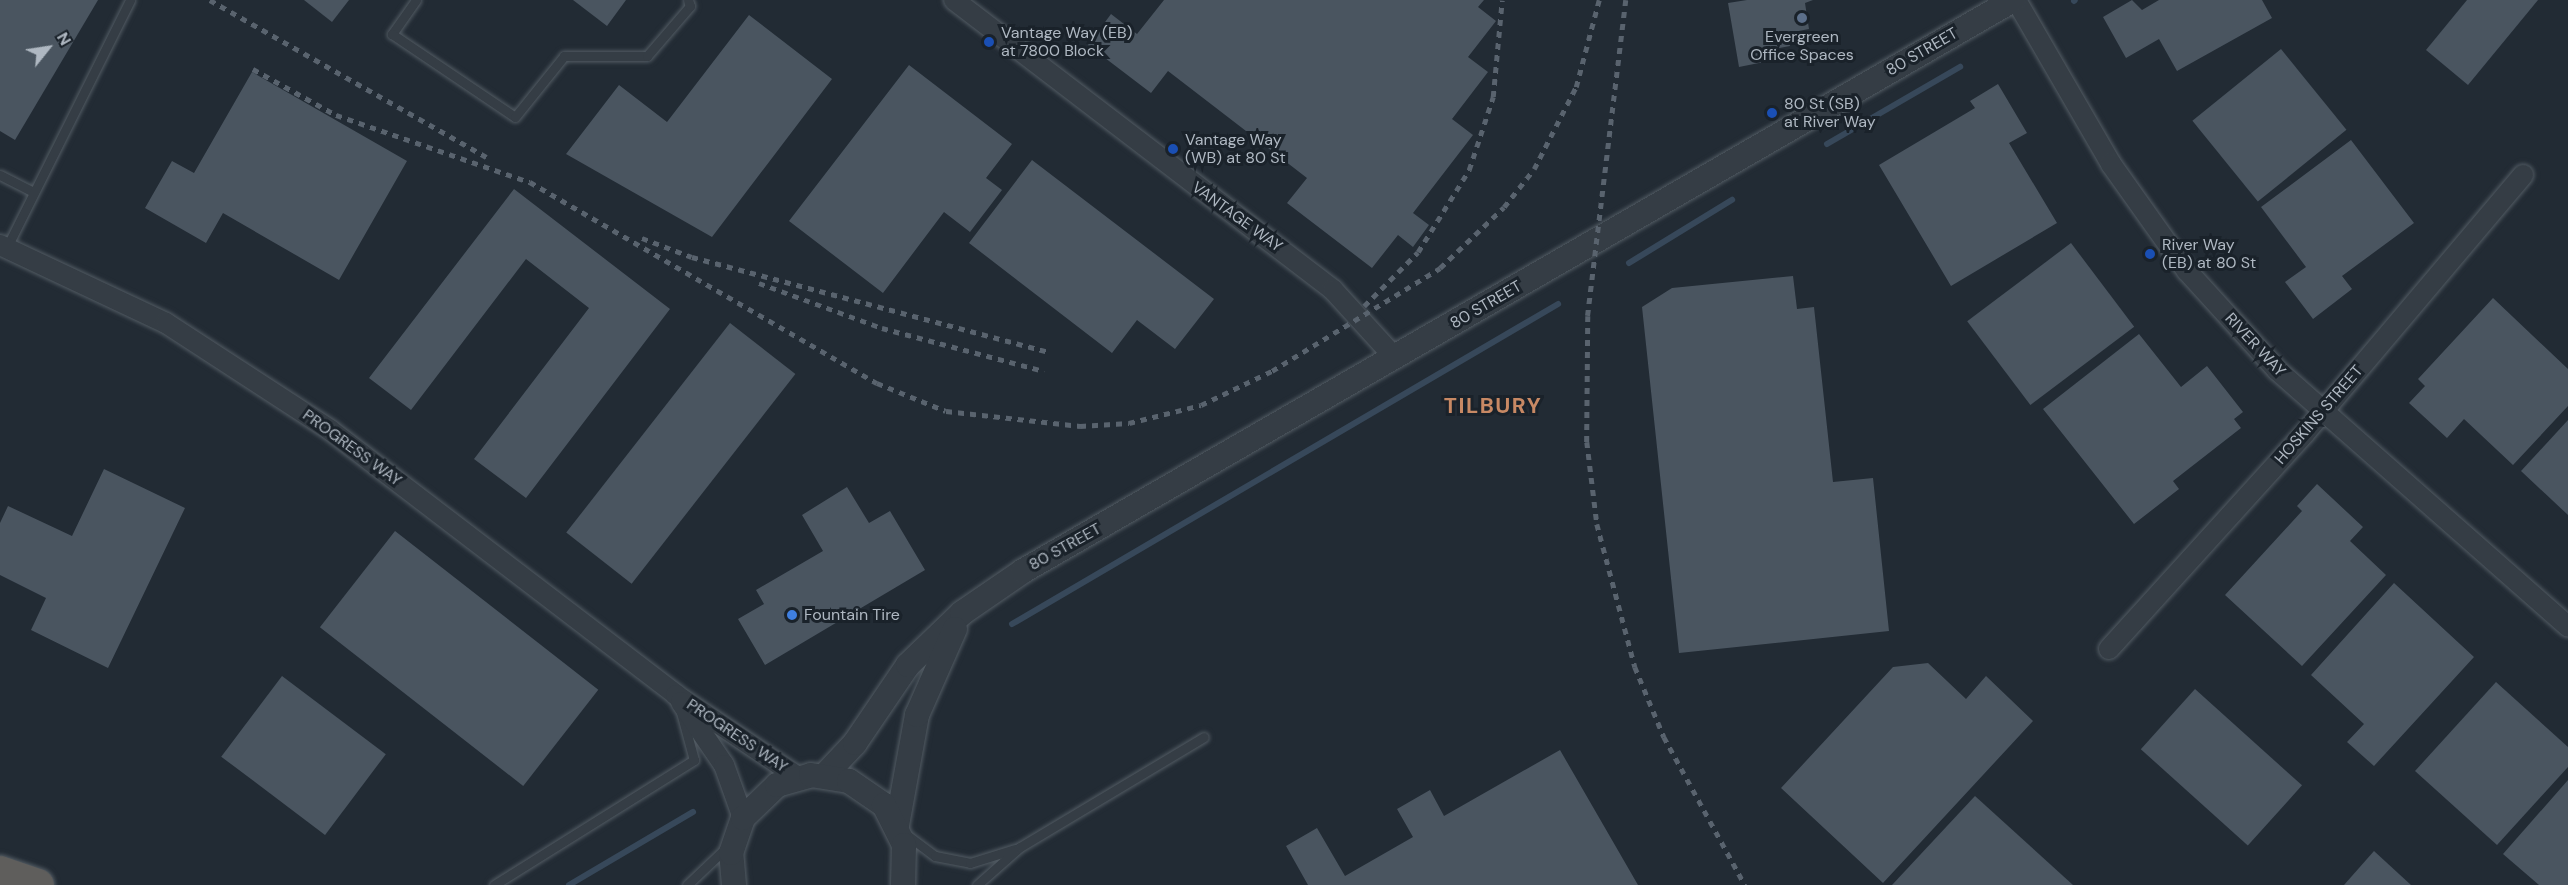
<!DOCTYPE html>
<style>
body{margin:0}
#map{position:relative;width:2568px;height:885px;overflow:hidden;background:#222b34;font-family:"DM Sans",sans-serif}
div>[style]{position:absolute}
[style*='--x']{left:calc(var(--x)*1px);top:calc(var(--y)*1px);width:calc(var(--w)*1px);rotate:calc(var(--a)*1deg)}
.stream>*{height:6px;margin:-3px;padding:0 3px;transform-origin:3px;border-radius:3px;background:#37485a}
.building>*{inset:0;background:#4a5560;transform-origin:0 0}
.roads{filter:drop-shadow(0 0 2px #525b63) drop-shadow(0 0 2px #525b63)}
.service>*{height:9px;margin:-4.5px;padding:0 4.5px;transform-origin:4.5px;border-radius:4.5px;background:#353d45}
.minor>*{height:20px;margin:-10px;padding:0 10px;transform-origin:10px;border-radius:10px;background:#353d45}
.tertiary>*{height:24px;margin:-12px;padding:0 12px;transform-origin:12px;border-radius:12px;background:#353d45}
.trunk>*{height:32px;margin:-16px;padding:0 16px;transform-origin:16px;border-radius:16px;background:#5f5e5c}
.rail>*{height:4.5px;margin-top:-2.25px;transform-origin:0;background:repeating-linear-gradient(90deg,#59636e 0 6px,transparent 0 12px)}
.dots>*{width:16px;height:16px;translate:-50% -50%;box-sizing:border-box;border:3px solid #1a222a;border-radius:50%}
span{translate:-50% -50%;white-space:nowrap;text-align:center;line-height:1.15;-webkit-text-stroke:6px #1a222a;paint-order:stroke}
.poi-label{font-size:16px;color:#afb8c2}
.left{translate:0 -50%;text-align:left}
.street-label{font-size:16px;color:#afb8c2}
.district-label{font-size:22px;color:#c88964;font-weight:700;letter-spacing:1.5px}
.north{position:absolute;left:18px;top:18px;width:60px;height:60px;-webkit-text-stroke:4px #1a222a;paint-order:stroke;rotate:60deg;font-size:16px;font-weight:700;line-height:24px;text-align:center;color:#afb8c2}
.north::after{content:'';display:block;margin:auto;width:21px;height:27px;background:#afb8c2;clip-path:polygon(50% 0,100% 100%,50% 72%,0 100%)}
</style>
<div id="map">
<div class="stream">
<div style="--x:2074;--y:1;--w:1;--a:-45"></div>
<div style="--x:1827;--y:144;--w:154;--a:-30.1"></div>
<div style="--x:1629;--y:263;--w:121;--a:-31.5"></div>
<div style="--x:1012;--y:624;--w:633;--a:-30.37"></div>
<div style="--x:569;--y:885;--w:144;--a:-30.5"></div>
</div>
<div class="building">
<div style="clip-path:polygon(0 0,98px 0,15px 140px,0 131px)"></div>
<div style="clip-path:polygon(304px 0,349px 0,332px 22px)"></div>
<div style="clip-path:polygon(573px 0,626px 0,607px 26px)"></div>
<div style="clip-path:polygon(1164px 0,1484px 0,1478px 7px,1496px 21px,1468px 57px,1488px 72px,1452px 119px,1473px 135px,1413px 213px,1429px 225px,1413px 247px,1398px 235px,1372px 268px,1287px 203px,1307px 178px,1168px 71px,1151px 93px,1088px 45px,1111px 14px,1137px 34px)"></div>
<div style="clip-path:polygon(1747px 0,1813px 0,1805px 3px,1809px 29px,1788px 33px,1790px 46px,1762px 51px,1764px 62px,1739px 67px,1728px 3px)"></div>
<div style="clip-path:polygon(2132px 0,2142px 10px,2159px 0,2262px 0,2272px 18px,2177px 71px,2159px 39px,2126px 58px,2103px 17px)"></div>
<div style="clip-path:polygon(2467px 0,2538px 0,2468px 85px,2426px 50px)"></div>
<div style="clip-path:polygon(749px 15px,832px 79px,712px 237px,566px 154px,619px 85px,667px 122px)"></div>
<div style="left:2281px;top:49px;width:104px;height:114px;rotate:51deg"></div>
<div style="clip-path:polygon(909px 65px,1012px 144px,986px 178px,1002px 190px,970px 232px,944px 212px,883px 293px,789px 221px)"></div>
<div style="clip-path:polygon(252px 72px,407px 161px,339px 280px,223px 213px,206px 243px,145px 208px,172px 161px,194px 173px)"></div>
<div style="clip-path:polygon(1998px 84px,2027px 133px,2009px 143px,2057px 223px,1951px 286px,1879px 165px,1975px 108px,1970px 101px)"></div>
<div style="clip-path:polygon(2351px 140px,2414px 223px,2342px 276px,2352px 289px,2313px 319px,2285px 282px,2306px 267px,2261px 207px)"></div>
<div style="clip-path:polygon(1032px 160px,1214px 299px,1175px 349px,1137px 320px,1112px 353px,969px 243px)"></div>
<div style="clip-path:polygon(514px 189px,670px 309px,526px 498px,474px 459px,589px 308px,526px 259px,411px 410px,369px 378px)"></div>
<div style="left:2071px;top:243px;width:105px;height:130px;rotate:53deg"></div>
<div style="clip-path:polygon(1793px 276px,1797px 309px,1814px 307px,1833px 482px,1873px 478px,1889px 631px,1679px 653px,1642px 307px,1672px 288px)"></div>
<div style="clip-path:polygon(2493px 298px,2568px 369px,2568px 406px,2513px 465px,2464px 419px,2447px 438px,2409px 403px,2425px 386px,2418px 379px)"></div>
<div style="left:730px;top:323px;width:83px;height:266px;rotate:38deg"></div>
<div style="clip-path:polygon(2139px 334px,2181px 387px,2207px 366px,2243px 412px,2234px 419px,2241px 428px,2173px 481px,2179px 489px,2134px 524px,2043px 409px)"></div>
<div style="clip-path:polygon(2568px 420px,2568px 515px,2521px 471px)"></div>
<div style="clip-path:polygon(104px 469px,185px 508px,108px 668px,31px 630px,46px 598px,0 575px,0 523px,8px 506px,72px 536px)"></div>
<div style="clip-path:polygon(2317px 484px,2363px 527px,2350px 541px,2386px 575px,2302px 666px,2225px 595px,2302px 511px,2297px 506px)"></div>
<div style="clip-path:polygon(847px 487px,869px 523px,890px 511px,925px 570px,765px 665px,738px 619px,764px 604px,756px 590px,823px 551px,802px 515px)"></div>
<div style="left:395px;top:531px;width:258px;height:122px;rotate:38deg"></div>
<div style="clip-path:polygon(2394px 583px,2474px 657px,2374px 766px,2347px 742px,2364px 724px,2311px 675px)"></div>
<div style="clip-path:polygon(1928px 663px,1966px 699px,1986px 676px,2033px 721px,1883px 883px,1781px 788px,1893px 667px)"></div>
<div style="left:282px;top:676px;width:130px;height:101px;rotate:37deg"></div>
<div style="clip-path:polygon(2496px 682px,2568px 747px,2568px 767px,2497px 845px,2415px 771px)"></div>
<div style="left:2195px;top:689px;width:144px;height:81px;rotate:42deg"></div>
<div style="clip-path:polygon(1560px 750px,1638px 885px,1308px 885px,1286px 846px,1317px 828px,1345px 876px,1413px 837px,1397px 809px,1430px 790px,1444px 816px)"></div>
<div style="clip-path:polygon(2568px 780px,2568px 885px,2539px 885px,2503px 854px)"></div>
<div style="clip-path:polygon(1975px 796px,2073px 885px,1892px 885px)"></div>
<div style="clip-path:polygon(2374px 851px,2411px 885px,2344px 885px)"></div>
</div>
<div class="roads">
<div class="service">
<div style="--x:416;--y:0;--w:42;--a:125.2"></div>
<div style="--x:392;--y:34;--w:148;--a:34"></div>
<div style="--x:515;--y:117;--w:78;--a:-51.2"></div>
<div style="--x:564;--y:56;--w:83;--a:0"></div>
<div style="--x:647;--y:56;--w:66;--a:-49.3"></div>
<div style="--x:690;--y:6;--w:6;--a:-108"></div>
<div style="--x:0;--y:175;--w:37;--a:27"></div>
<div style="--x:7;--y:247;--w:276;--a:-63.5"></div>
<div style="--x:907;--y:835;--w:35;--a:37"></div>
<div style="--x:935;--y:856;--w:36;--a:11"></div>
<div style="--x:970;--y:863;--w:47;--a:-17.3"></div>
<div style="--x:494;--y:885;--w:236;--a:-32"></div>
<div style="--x:694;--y:760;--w:50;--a:-105.2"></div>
<div style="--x:687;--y:885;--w:54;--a:-43.5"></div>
<div style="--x:977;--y:885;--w:57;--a:-41.5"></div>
<div style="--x:1020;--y:847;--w:214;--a:-30.9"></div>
</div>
<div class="minor">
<div style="--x:954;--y:0;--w:477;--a:37.4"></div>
<div style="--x:1333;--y:290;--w:92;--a:47.6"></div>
<div style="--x:2016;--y:0;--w:190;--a:59.9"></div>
<div style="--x:2111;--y:164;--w:131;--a:54.6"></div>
<div style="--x:2187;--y:271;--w:134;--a:47.7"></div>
<div style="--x:2277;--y:370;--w:388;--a:41.4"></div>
<div style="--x:0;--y:245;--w:183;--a:25.2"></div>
<div style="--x:166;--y:323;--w:196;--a:33.1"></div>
<div style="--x:330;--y:430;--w:436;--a:37.4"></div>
<div style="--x:676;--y:695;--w:147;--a:33.9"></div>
<div style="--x:2109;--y:649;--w:292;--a:-47.8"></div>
<div style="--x:2305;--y:433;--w:338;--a:-49.8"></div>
<div style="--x:681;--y:702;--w:76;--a:55.7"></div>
<div style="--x:724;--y:765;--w:56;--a:70.3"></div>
</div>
<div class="tertiary">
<div style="--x:825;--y:775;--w:44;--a:-46.8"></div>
<div style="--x:855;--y:743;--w:94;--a:-55.8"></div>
<div style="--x:908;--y:665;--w:75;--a:-43.9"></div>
<div style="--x:962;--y:613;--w:74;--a:-34.5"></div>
<div style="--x:1023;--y:571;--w:1143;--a:-29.97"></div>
<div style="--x:897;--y:825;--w:112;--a:-79.7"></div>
<div style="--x:917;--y:715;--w:94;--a:-66.2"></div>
<div style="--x:734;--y:885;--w:32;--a:-95"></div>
<div style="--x:731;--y:853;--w:37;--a:-71"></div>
<div style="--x:743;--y:818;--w:47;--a:-44.1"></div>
<div style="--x:777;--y:785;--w:35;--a:-16"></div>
<div style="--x:811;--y:775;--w:38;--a:9"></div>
<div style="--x:849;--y:781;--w:42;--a:34.4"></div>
<div style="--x:884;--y:805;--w:45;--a:63.4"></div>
<div style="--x:904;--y:845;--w:40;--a:91.4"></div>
</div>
<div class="trunk">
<div style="--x:0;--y:872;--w:40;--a:18.9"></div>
</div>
</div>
<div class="rail">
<div style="--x:210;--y:0;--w:318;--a:29.6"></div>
<div style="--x:1626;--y:0;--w:318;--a:96.9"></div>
<div style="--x:1588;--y:316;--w:126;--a:90.5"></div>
<div style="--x:1587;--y:442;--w:83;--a:83"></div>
<div style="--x:1597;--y:524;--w:148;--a:75.1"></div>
<div style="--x:1635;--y:667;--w:76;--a:67.5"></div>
<div style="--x:1664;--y:737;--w:169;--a:61.3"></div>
<div style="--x:253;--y:69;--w:95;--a:29"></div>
<div style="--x:336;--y:115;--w:205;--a:19.1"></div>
<div style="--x:530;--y:182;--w:401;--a:30.1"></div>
<div style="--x:877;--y:383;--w:74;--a:22.1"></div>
<div style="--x:946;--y:411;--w:135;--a:6.4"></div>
<div style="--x:1080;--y:426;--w:49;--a:-3.5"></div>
<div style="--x:1129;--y:423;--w:74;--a:-14"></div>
<div style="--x:1201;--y:405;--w:79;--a:-25.6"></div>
<div style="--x:1272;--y:371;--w:197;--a:-31.5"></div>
<div style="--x:1440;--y:268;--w:88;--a:-43.6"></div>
<div style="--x:1504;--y:207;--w:48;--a:-51.7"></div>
<div style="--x:1534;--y:169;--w:92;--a:-62.9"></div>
<div style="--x:1576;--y:87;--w:90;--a:-75.2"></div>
<div style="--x:642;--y:238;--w:53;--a:20.8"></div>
<div style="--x:692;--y:257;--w:369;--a:14.9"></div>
<div style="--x:759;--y:283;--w:131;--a:20.1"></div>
<div style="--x:882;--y:328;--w:168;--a:14.9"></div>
<div style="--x:1364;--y:306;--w:76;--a:-45"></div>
<div style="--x:1418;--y:252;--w:97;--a:-58.1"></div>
<div style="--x:1469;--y:170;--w:77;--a:-71.8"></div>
<div style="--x:1493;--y:97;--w:97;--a:-84.7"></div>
</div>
<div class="dots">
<div style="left:1802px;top:18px;background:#5c6f8a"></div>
<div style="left:989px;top:42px;background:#1a4fb4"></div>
<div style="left:1772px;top:113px;background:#1a4fb4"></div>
<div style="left:1173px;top:149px;background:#1a4fb4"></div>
<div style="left:2150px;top:254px;background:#1a4fb4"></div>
<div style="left:792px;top:615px;background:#3f7fe0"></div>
</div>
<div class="poi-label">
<span class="left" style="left:1001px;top:42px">Vantage Way (EB)<br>at 7800 Block</span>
<span style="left:1802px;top:46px">Evergreen<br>Office Spaces</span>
<span class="left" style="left:1784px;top:113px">80 St (SB)<br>at River Way</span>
<span class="left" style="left:1185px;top:149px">Vantage Way<br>(WB) at 80 St</span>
<span class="left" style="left:2162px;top:254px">River Way<br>(EB) at 80 St</span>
<span class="left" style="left:804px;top:615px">Fountain Tire</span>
</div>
<div class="street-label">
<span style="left:1922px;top:52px;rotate:-30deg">80 STREET</span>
<span style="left:1237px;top:217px;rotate:36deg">VANTAGE WAY</span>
<span style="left:1486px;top:305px;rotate:-30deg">80 STREET</span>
<span style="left:2255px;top:345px;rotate:47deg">RIVER WAY</span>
<span style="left:2319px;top:415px;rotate:-49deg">HOSKINS STREET</span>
<span style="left:352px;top:448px;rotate:36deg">PROGRESS WAY</span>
<span style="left:1065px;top:547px;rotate:-29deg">80 STREET</span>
<span style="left:737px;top:736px;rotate:34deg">PROGRESS WAY</span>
</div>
<div class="district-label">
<span style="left:1493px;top:406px">TILBURY</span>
</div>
<div class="north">N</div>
</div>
